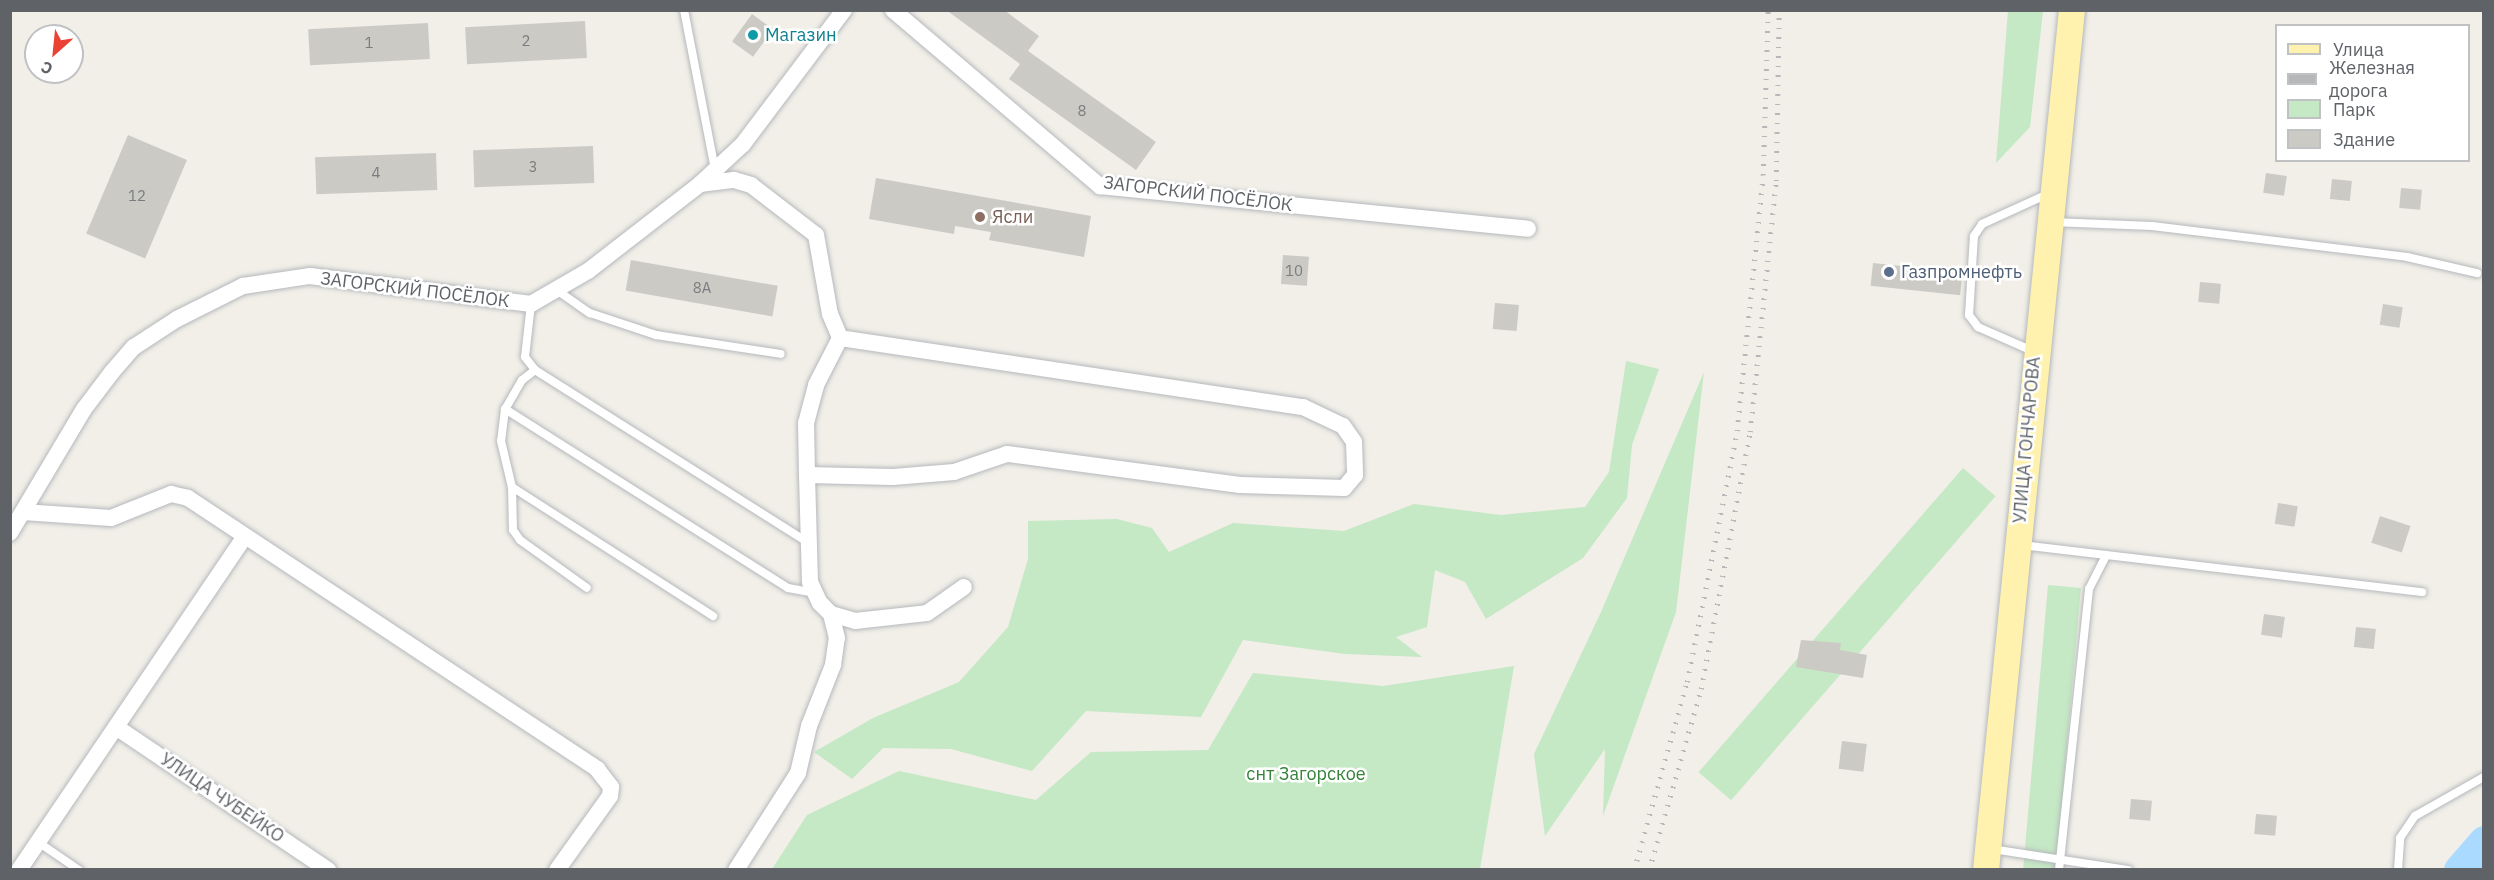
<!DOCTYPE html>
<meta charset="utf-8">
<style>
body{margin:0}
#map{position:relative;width:2494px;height:880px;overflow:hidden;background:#f1efe8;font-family:"IBM Plex Sans",sans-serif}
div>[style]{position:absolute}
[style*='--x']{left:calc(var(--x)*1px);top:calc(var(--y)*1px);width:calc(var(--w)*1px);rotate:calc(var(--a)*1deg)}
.green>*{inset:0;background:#c5e8c5;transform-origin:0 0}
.river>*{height:33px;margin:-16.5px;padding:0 16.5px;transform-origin:16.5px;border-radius:16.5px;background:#aadaff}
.building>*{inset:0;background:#cccac5;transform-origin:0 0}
.roads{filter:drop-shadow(0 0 2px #b5b8bc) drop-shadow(0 0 2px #b5b8bc)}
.service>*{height:8px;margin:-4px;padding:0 4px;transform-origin:4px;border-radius:4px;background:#fff}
.minor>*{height:16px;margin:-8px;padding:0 8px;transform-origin:8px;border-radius:8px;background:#fff}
.primary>*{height:26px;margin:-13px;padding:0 13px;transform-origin:13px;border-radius:13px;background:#fff2af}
.rail>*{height:4.5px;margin-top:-2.25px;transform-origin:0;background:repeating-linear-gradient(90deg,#b6b7b8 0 1.5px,transparent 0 9.5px)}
.dots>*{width:16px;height:16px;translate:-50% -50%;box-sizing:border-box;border:3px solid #fff;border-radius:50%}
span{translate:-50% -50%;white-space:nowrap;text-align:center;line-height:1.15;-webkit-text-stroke:5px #fff;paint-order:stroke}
.number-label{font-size:15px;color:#7a7d7f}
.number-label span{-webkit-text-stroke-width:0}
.culture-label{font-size:18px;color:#0d838f}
.left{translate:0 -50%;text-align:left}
.street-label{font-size:18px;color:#5f6368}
.education-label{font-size:18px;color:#785e54}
.service-label{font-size:18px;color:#4e5e75}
.park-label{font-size:18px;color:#348238}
.frame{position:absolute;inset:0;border:12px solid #5f6368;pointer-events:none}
.legend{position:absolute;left:2275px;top:24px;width:195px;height:138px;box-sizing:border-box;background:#fff;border:2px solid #bfc1c3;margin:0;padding:8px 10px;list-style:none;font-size:18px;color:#5f6368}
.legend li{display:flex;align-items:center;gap:12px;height:30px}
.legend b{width:30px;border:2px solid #bfc1c3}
.north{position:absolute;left:24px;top:24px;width:60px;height:60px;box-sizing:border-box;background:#fff;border:2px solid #bfc1c3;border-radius:50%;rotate:207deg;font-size:16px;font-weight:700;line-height:24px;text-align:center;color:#5f6368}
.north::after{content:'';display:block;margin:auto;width:21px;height:27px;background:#ea4335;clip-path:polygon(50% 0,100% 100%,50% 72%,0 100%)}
</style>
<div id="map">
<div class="green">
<div style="clip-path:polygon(2008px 11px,2043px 11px,2030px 127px,1996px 163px)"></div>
<div style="clip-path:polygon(1626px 361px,1659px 369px,1632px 445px,1627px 498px,1583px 558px,1486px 619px,1465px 582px,1435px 570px,1427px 627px,1396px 637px,1422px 657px,1345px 654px,1243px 640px,1201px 717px,1086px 711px,1032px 771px,951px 749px,883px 748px,852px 779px,814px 752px,873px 718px,959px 682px,1008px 627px,1028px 559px,1028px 521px,1117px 519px,1152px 528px,1169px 552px,1233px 523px,1344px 531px,1414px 504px,1501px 515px,1585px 507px,1609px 472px)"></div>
<div style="clip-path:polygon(1704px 372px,1676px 612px,1603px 816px,1605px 749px,1545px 836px,1534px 754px,1601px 612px)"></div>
<div style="left:1963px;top:468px;width:43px;height:403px;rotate:41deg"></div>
<div style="left:2048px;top:585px;width:33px;height:286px;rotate:5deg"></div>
<div style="clip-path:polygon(1514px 666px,1480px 869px,772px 869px,807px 815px,899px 771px,1036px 800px,1091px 752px,1208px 750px,1253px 673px,1383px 686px)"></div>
</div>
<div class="river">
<div style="--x:2460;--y:870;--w:37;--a:-49"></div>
</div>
<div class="building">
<div style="clip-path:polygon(946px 10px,1004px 10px,1039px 36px,1028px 51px,1156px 142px,1136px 170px,1009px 79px,1020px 64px)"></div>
<div style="left:752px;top:14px;width:26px;height:34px;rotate:36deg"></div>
<div style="left:585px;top:21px;width:37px;height:120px;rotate:87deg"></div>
<div style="left:428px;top:23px;width:36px;height:120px;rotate:87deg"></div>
<div style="left:128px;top:135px;width:64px;height:107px;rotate:23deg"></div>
<div style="left:593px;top:146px;width:37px;height:120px;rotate:88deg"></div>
<div style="left:436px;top:153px;width:37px;height:121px;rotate:88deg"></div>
<div style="left:2266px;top:173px;width:21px;height:20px;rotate:8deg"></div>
<div style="clip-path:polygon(876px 178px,1091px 216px,1084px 257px,989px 240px,991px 232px,955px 226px,954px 234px,869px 219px)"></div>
<div style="left:2332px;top:179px;width:20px;height:20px;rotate:6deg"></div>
<div style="left:2401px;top:188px;width:21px;height:20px;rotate:5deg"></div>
<div style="left:1283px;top:255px;width:26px;height:29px;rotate:4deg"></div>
<div style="left:631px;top:260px;width:149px;height:31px;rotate:10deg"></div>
<div style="left:1873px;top:263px;width:90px;height:23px;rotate:6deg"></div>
<div style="left:2200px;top:282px;width:21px;height:20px;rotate:5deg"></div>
<div style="left:1495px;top:303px;width:24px;height:26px;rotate:5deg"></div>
<div style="left:2383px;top:304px;width:20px;height:21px;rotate:9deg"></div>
<div style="left:2278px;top:503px;width:20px;height:21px;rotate:9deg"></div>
<div style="left:2380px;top:516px;width:32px;height:28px;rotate:18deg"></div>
<div style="left:2264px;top:614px;width:21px;height:21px;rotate:8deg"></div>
<div style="left:2356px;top:627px;width:20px;height:20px;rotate:6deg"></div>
<div style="clip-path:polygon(1801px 640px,1841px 643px,1840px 650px,1867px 655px,1863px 678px,1796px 667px)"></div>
<div style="left:1842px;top:741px;width:25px;height:28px;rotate:7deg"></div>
<div style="left:2131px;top:799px;width:21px;height:20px;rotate:5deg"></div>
<div style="left:2256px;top:814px;width:21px;height:20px;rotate:5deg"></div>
</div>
<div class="roads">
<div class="service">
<div style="--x:684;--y:10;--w:163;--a:79"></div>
<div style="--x:2052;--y:222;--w:100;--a:2.3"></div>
<div style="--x:2152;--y:226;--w:257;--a:6.9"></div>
<div style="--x:2407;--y:257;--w:72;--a:12.9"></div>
<div style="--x:558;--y:291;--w:39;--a:35"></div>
<div style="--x:590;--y:313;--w:70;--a:18.4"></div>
<div style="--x:656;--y:335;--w:126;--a:8.6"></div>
<div style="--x:531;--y:304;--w:53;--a:96.5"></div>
<div style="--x:525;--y:357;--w:16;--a:52"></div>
<div style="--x:535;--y:370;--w:320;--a:32.3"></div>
<div style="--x:2035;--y:352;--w:62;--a:-156.3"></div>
<div style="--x:1978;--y:327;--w:15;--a:-127"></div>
<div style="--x:1969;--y:315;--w:79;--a:-86.4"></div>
<div style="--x:1974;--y:236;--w:14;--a:-56"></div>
<div style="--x:1982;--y:224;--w:75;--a:-24.5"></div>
<div style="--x:535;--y:370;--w:16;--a:142"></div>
<div style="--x:522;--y:380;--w:34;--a:120"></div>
<div style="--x:505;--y:409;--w:32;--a:97"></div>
<div style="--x:501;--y:441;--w:47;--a:76.6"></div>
<div style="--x:512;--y:487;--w:43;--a:88.7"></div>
<div style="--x:513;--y:530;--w:12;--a:55"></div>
<div style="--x:520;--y:540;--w:82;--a:35.6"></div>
<div style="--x:505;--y:409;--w:335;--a:32.3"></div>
<div style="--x:788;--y:588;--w:27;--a:10"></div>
<div style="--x:512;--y:487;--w:239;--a:32.7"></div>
<div style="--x:2021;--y:545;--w:404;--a:6.7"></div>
<div style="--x:38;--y:842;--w:50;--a:34.3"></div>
<div style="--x:1992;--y:849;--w:138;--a:8.8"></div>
<div style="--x:2059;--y:870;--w:283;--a:-83.9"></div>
<div style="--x:2089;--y:589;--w:38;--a:-63"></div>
<div style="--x:2398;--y:870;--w:32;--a:-86"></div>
<div style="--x:2400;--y:838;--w:27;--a:-56"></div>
<div style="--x:2415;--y:816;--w:79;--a:-29.5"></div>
</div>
<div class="minor">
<div style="--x:893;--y:10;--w:272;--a:40.4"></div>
<div style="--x:1100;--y:186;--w:430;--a:5.7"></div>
<div style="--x:700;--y:184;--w:34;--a:-7"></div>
<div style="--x:734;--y:180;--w:18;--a:16"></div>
<div style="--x:751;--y:185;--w:82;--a:37.6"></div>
<div style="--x:816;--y:235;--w:80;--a:80"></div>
<div style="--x:830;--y:314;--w:26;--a:67"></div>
<div style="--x:840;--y:338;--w:468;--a:8.5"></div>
<div style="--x:1303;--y:407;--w:44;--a:25.4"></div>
<div style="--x:1343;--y:426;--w:19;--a:55"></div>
<div style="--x:1354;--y:442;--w:33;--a:88"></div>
<div style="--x:1355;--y:475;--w:17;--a:130"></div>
<div style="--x:1344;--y:488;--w:104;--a:-178.3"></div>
<div style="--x:1240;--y:485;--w:235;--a:-172.4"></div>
<div style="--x:1007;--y:454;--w:56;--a:161.2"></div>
<div style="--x:954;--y:472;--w:61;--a:175.3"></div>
<div style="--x:893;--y:477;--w:86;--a:-178.7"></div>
<div style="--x:807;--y:475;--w:52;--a:-91.1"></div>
<div style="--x:806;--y:423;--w:39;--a:-75"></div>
<div style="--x:816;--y:385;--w:53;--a:-62.9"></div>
<div style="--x:807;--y:475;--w:107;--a:88.4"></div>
<div style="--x:810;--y:582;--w:23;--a:65"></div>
<div style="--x:820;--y:603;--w:16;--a:45"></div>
<div style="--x:831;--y:614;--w:25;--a:16"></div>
<div style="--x:855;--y:621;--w:72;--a:-6.3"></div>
<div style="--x:927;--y:613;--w:45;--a:-35.1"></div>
<div style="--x:23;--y:512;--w:88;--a:3.9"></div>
<div style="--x:111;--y:518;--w:65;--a:-21.8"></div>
<div style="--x:171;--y:494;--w:17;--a:13"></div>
<div style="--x:188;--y:498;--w:491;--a:33.5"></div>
<div style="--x:597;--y:769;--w:23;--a:52"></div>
<div style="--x:611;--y:787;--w:9;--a:96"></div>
<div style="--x:610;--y:796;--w:91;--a:125.6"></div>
<div style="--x:10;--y:533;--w:144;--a:-59.2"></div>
<div style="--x:84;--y:409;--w:46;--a:-52.9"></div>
<div style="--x:112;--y:372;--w:33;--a:-49"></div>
<div style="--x:134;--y:347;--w:51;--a:-33.1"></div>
<div style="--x:177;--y:319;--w:74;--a:-26.6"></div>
<div style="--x:243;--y:286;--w:68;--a:-8.5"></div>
<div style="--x:310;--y:276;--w:223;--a:7.2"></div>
<div style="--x:531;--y:304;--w:66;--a:-30.1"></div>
<div style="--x:588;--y:271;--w:142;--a:-37.8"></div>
<div style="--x:700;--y:184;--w:59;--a:-42.9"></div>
<div style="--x:743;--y:144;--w:168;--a:-53"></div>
<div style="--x:116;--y:727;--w:256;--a:34"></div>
<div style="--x:19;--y:870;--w:400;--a:-55.9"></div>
<div style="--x:736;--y:870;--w:115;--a:-57.4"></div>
<div style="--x:798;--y:773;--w:48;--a:-76.8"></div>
<div style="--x:809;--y:726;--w:66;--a:-68.5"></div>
<div style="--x:833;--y:665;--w:27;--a:-82"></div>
<div style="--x:837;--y:638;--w:25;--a:-104"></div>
</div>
<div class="primary">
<div style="--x:1986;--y:870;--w:864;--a:-84.29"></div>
</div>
</div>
<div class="rail">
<div style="--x:1634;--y:870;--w:195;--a:-74.3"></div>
<div style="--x:1687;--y:682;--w:256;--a:-78.7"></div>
<div style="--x:1737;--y:431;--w:257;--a:-84.2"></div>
<div style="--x:1763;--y:175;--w:165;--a:-88.3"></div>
<div style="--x:1649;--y:870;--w:188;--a:-74"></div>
<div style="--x:1701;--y:689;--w:262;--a:-79.2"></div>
<div style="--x:1750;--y:432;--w:252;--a:-84.1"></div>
<div style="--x:1776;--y:181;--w:171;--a:-89"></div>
</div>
<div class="dots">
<div style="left:753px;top:35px;background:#0f9aa8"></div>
<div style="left:980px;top:217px;background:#8d6e63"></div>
<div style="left:1889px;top:272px;background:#5c6f8a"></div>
</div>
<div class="number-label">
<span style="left:526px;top:41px">2</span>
<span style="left:369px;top:43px">1</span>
<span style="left:1082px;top:111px">8</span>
<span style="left:533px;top:167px">3</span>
<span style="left:376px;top:173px">4</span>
<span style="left:137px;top:196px">12</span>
<span style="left:1294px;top:271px">10</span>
<span style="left:702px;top:288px">8А</span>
</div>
<div class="culture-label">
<span class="left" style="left:765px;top:35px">Магазин</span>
</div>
<div class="street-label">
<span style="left:1198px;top:194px;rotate:7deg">ЗАГОРСКИЙ ПОСЁЛОК</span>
<span style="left:415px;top:290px;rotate:7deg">ЗАГОРСКИЙ ПОСЁЛОК</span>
<span style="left:2027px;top:440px;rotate:-85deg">УЛИЦА ГОНЧАРОВА</span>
<span style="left:222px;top:798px;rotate:34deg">УЛИЦА ЧУБЕЙКО</span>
</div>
<div class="education-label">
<span class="left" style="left:992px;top:217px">Ясли</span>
</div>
<div class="service-label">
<span class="left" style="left:1901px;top:272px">Газпромнефть</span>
</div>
<div class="park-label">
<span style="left:1306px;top:774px">снт Загорское</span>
</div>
<div class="frame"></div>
<ul class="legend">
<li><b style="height:8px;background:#fff2af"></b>Улица</li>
<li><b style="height:8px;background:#b6b7b8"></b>Железная дорога</li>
<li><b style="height:16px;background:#c5e8c5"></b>Парк</li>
<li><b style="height:16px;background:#cccac5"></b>Здание</li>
</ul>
<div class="north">С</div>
</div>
